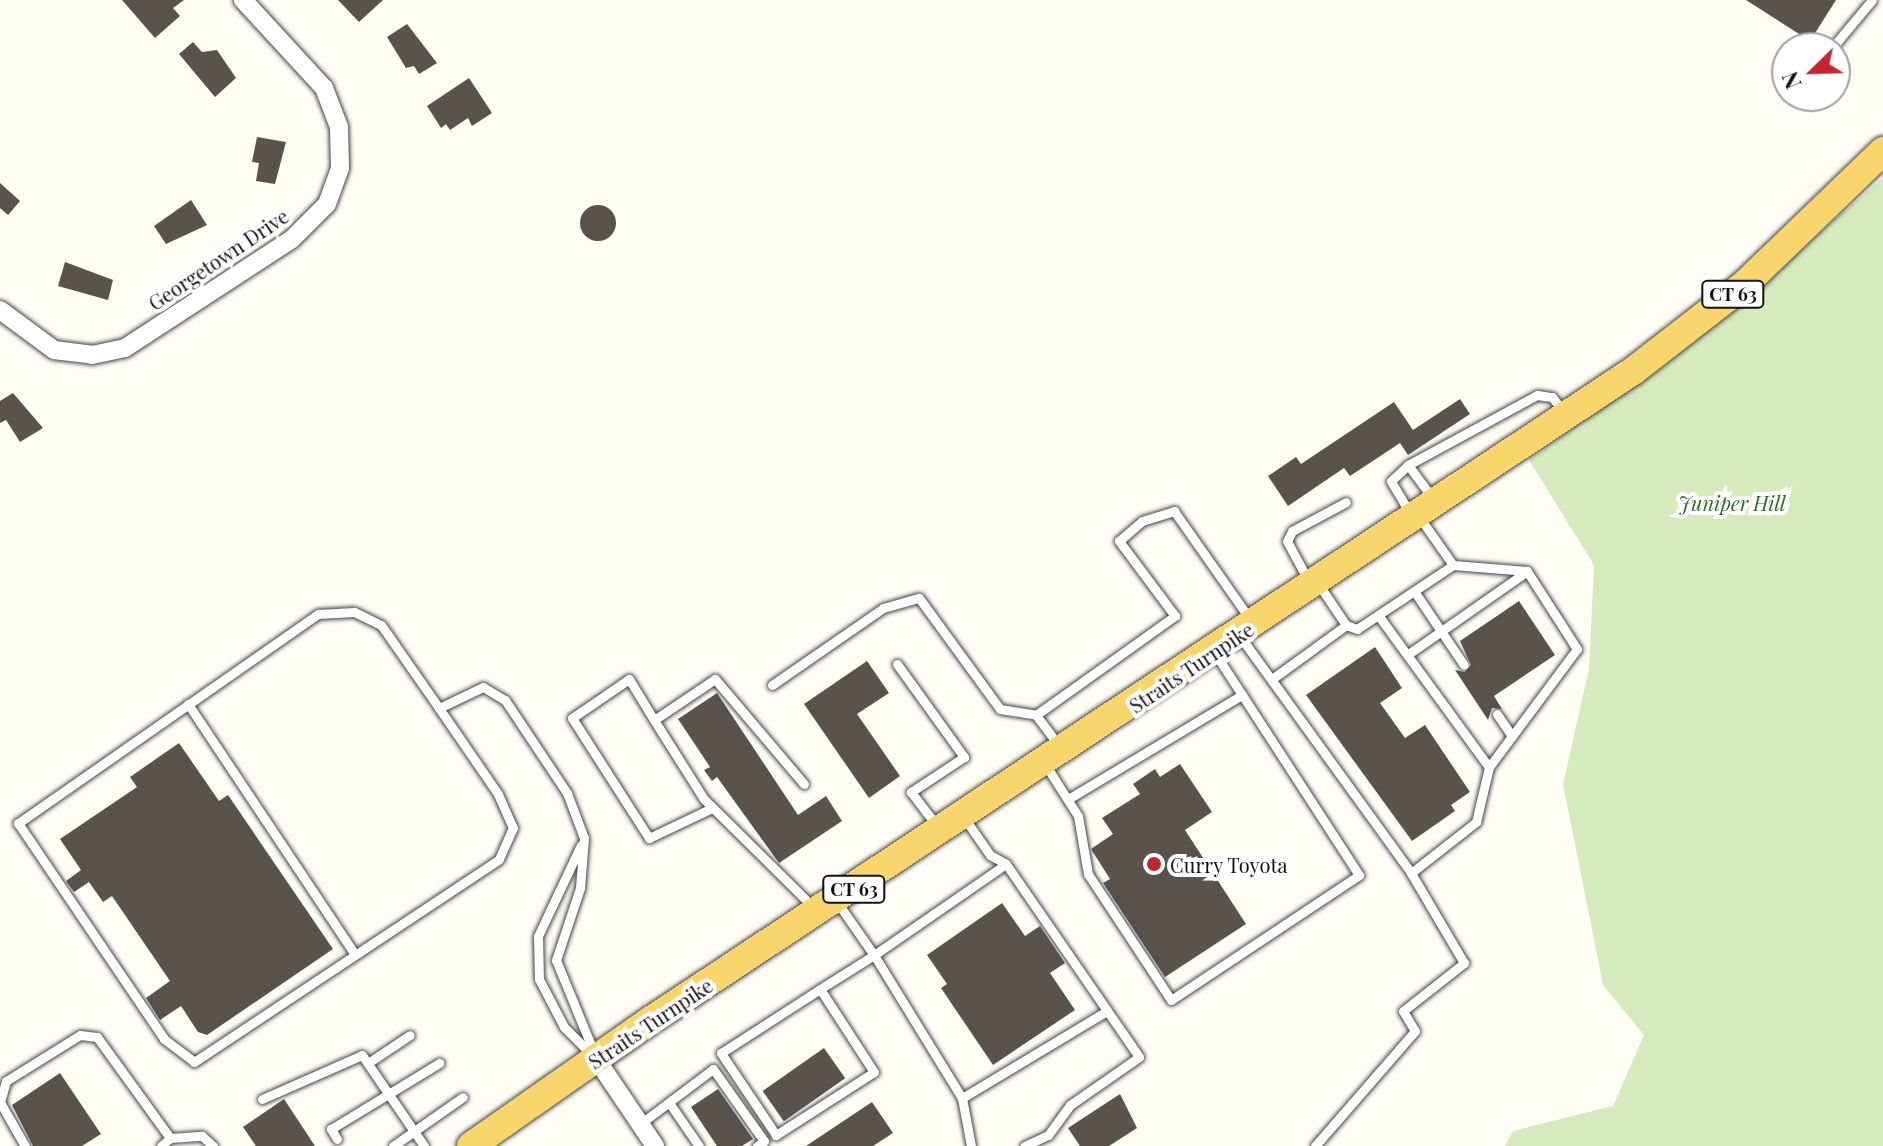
<!DOCTYPE html>
<style>
body{margin:0}
#map{position:relative;width:1883px;height:1146px;overflow:hidden;background:#fffdf5;font-family:"Playfair Display",serif}
div>[style]{position:absolute}
[style*='--x']{left:calc(var(--x)*1px);top:calc(var(--y)*1px);width:calc(var(--w)*1px);rotate:calc(var(--a)*1deg)}
.green>*{inset:0;background:#d5ebbd}
.building>*{inset:0;background:#5a524d;transform-origin:0 0}
.round{border-radius:50%}
.roads{filter:drop-shadow(0 0 2px #444) drop-shadow(0 0 2px #444)}
.service>*{height:9px;margin:-4.5px;padding:0 4.5px;transform-origin:4.5px;border-radius:4.5px;background:#fff}
.minor>*{height:18px;margin:-9px;padding:0 9px;transform-origin:9px;border-radius:9px;background:#fff}
.primary>*{height:28px;margin:-14px;padding:0 14px;transform-origin:14px;border-radius:14px;background:#f9d66b}
.dots>*{width:22px;height:22px;translate:-50% -50%;box-sizing:border-box;border:4px solid #fff;border-radius:50%}
span{translate:-50% -50%;white-space:nowrap;text-align:center;line-height:1.15;-webkit-text-stroke:8px #fff;paint-order:stroke}
.shield-label span{padding:2px 6px;background:#fff;border:2px solid;border-radius:6px;-webkit-text-stroke-width:0}
.shield-label{font-size:18px;color:#111;font-weight:700}
.street-label{font-size:20px;color:#111}
.park-label{font-size:20px;color:#2f6b1f;font-style:italic}
.poi-label{font-size:20px;color:#111}
.left{translate:0 -50%;text-align:left}
.north{position:absolute;left:1771px;top:32px;width:80px;height:80px;box-sizing:border-box;background:#fff;border:2px solid #a0a0a0;border-radius:50%;rotate:247deg;font-size:22px;font-weight:700;line-height:32px;text-align:center;color:#111}
.north::after{content:'';display:block;margin:auto;width:28px;height:36px;background:#c4262e;clip-path:polygon(50% 0,100% 100%,50% 72%,0 100%)}
</style>
<div id="map">
<div class="green">
<div style="clip-path:polygon(1883px 178px,1883px 1146px,1505px 1146px,1513px 1131px,1613px 1106px,1644px 1035px,1603px 985px,1563px 784px,1589px 669px,1594px 565px,1529px 460px,1682px 351px)"></div>
</div>
<div class="building">
<div style="clip-path:polygon(122px 0,184px 0,173px 8px,180px 16px,155px 38px)"></div>
<div style="clip-path:polygon(338px 0,383px 0,359px 22px)"></div>
<div style="clip-path:polygon(1746px 0,1836px 0,1810px 41px)"></div>
<div style="clip-path:polygon(407px 24px,437px 63px,419px 74px,414px 66px,406px 68px,387px 37px)"></div>
<div style="clip-path:polygon(193px 42px,202px 52px,217px 50px,236px 78px,215px 97px,179px 54px)"></div>
<div style="clip-path:polygon(469px 78px,492px 113px,472px 126px,468px 118px,450px 130px,446px 124px,441px 128px,427px 106px)"></div>
<div style="clip-path:polygon(257px 137px,286px 142px,275px 184px,256px 181px,259px 163px,252px 162px)"></div>
<div style="clip-path:polygon(0 183px,20px 201px,8px 215px,0 208px)"></div>
<div style="clip-path:polygon(191px 200px,207px 225px,166px 244px,154px 226px)"></div>
<div class="round" style="left:580px;top:205px;width:36px;height:36px"></div>
<div style="clip-path:polygon(65px 262px,113px 280px,108px 300px,58px 286px)"></div>
<div style="clip-path:polygon(13px 393px,43px 428px,20px 442px,6px 420px,0 423px,0 401px)"></div>
<div style="clip-path:polygon(1460px 399px,1470px 414px,1408px 455px,1400px 443px,1350px 476px,1344px 468px,1288px 506px,1268px 476px,1296px 457px,1301px 464px,1394px 402px,1413px 430px)"></div>
<div style="clip-path:polygon(1519px 601px,1555px 655px,1494px 696px,1502px 709px,1492px 708px,1488px 720px,1455px 670px,1465px 672px,1471px 665px,1460px 641px)"></div>
<div style="clip-path:polygon(1375px 647px,1402px 688px,1380px 703px,1405px 738px,1425px 725px,1470px 792px,1451px 805px,1455px 811px,1412px 841px,1306px 695px)"></div>
<div style="clip-path:polygon(867px 661px,889px 693px,857px 714px,900px 776px,869px 798px,804px 704px)"></div>
<div style="clip-path:polygon(717px 693px,798px 815px,826px 796px,842px 821px,779px 863px,717px 777px,712px 781px,704px 770px,710px 767px,678px 719px)"></div>
<div style="clip-path:polygon(179px 743px,219px 801px,228px 795px,333px 949px,207px 1035px,198px 1032px,181px 1006px,160px 1020px,146px 998px,170px 981px,112px 896px,103px 902px,89px 882px,74px 892px,66px 881px,81px 870px,60px 839px,137px 787px,130px 777px)"></div>
<div style="clip-path:polygon(1180px 764px,1212px 812px,1185px 830px,1246px 924px,1165px 977px,1103px 883px,1110px 879px,1091px 849px,1113px 834px,1102px 818px,1140px 794px,1133px 784px,1155px 769px,1160px 777px)"></div>
<div style="clip-path:polygon(1002px 903px,1025px 936px,1040px 926px,1065px 963px,1050px 973px,1075px 1010px,993px 1065px,941px 988px,947px 984px,927px 955px)"></div>
<div style="left:824px;top:1048px;width:37px;height:75px;rotate:55deg"></div>
<div style="clip-path:polygon(60px 1073px,101px 1134px,82px 1146px,33px 1146px,12px 1105px)"></div>
<div style="clip-path:polygon(718px 1089px,753px 1139px,742px 1146px,717px 1146px,691px 1107px)"></div>
<div style="clip-path:polygon(1120px 1094px,1137px 1128px,1109px 1146px,1080px 1146px,1068px 1128px)"></div>
<div style="clip-path:polygon(284px 1099px,315px 1146px,256px 1146px,243px 1127px)"></div>
<div style="clip-path:polygon(872px 1102px,893px 1133px,873px 1146px,806px 1146px)"></div>
</div>
<div class="roads">
<div class="service">
<div style="--x:1832;--y:48;--w:62;--a:-50.2"></div>
<div style="--x:1408;--y:465;--w:147;--a:-28.5"></div>
<div style="--x:1537;--y:395;--w:15;--a:8"></div>
<div style="--x:1552;--y:397;--w:18;--a:52"></div>
<div style="--x:1410;--y:513;--w:37;--a:-121"></div>
<div style="--x:1391;--y:481;--w:23;--a:-43"></div>
<div style="--x:1408;--y:465;--w:44;--a:53.4"></div>
<div style="--x:1308;--y:580;--w:44;--a:-118.3"></div>
<div style="--x:1287;--y:541;--w:11;--a:-63"></div>
<div style="--x:1292;--y:531;--w:61;--a:-28.2"></div>
<div style="--x:1319;--y:585;--w:48;--a:56"></div>
<div style="--x:1346;--y:625;--w:12;--a:20"></div>
<div style="--x:1357;--y:629;--w:115;--a:-33.7"></div>
<div style="--x:1453;--y:565;--w:57;--a:-125.1"></div>
<div style="--x:1414;--y:591;--w:89;--a:56"></div>
<div style="--x:1378;--y:615;--w:188;--a:53.9"></div>
<div style="--x:1239;--y:635;--w:294;--a:54.1"></div>
<div style="--x:1407;--y:655;--w:145;--a:-34.9"></div>
<div style="--x:897;--y:664;--w:115;--a:54.2"></div>
<div style="--x:964;--y:757;--w:64;--a:146.6"></div>
<div style="--x:911;--y:792;--w:43;--a:52.6"></div>
<div style="--x:1272;--y:679;--w:92;--a:-36.1"></div>
<div style="--x:772;--y:685;--w:135;--a:-34.7"></div>
<div style="--x:883;--y:608;--w:37;--a:-16"></div>
<div style="--x:919;--y:598;--w:137;--a:53.9"></div>
<div style="--x:1000;--y:709;--w:36;--a:9"></div>
<div style="--x:188;--y:704;--w:301;--a:56.3"></div>
<div style="--x:439;--y:708;--w:101;--a:-124.9"></div>
<div style="--x:381;--y:625;--w:30;--a:-154"></div>
<div style="--x:354;--y:612;--w:36;--a:177"></div>
<div style="--x:318;--y:614;--w:366;--a:145.1"></div>
<div style="--x:18;--y:823;--w:261;--a:55.9"></div>
<div style="--x:164;--y:1039;--w:38;--a:37"></div>
<div style="--x:194;--y:1062;--w:366;--a:-33.6"></div>
<div style="--x:499;--y:859;--w:34;--a:-66"></div>
<div style="--x:513;--y:828;--w:37;--a:-114"></div>
<div style="--x:498;--y:794;--w:104;--a:-124.5"></div>
<div style="--x:439;--y:708;--w:49;--a:-25.5"></div>
<div style="--x:483;--y:687;--w:26;--a:31"></div>
<div style="--x:505;--y:700;--w:112;--a:56.3"></div>
<div style="--x:567;--y:793;--w:48;--a:69.3"></div>
<div style="--x:584;--y:838;--w:50;--a:94.6"></div>
<div style="--x:580;--y:888;--w:76;--a:108.4"></div>
<div style="--x:556;--y:960;--w:103;--a:67.7"></div>
<div style="--x:1497;--y:714;--w:27;--a:56"></div>
<div style="--x:654;--y:720;--w:48;--a:-121.4"></div>
<div style="--x:629;--y:679;--w:69;--a:145.6"></div>
<div style="--x:572;--y:718;--w:143;--a:57.3"></div>
<div style="--x:649;--y:838;--w:70;--a:-25.5"></div>
<div style="--x:1060;--y:747;--w:40;--a:-127"></div>
<div style="--x:1036;--y:715;--w:171;--a:-35.5"></div>
<div style="--x:1175;--y:616;--w:94;--a:-126.7"></div>
<div style="--x:1119;--y:541;--w:30;--a:-41"></div>
<div style="--x:1142;--y:521;--w:34;--a:-17"></div>
<div style="--x:1174;--y:511;--w:132;--a:54.9"></div>
<div style="--x:1045;--y:764;--w:62;--a:57.6"></div>
<div style="--x:1078;--y:816;--w:59;--a:80.2"></div>
<div style="--x:1088;--y:874;--w:151;--a:56.6"></div>
<div style="--x:1171;--y:1000;--w:226;--a:-33.6"></div>
<div style="--x:1359;--y:875;--w:266;--a:-123"></div>
<div style="--x:804;--y:784;--w:138;--a:-130.3"></div>
<div style="--x:715;--y:679;--w:73;--a:146.1"></div>
<div style="--x:654;--y:720;--w:93;--a:57.7"></div>
<div style="--x:704;--y:799;--w:153;--a:44.7"></div>
<div style="--x:1068;--y:799;--w:203;--a:-30.9"></div>
<div style="--x:965;--y:819;--w:44;--a:55.2"></div>
<div style="--x:990;--y:855;--w:18;--a:29"></div>
<div style="--x:1006;--y:864;--w:234;--a:55.4"></div>
<div style="--x:1139;--y:1057;--w:84;--a:145.2"></div>
<div style="--x:1070;--y:1105;--w:37;--a:126"></div>
<div style="--x:1048;--y:1135;--w:26;--a:155"></div>
<div style="--x:581;--y:845;--w:101;--a:115.3"></div>
<div style="--x:538;--y:936;--w:43;--a:88.7"></div>
<div style="--x:539;--y:979;--w:54;--a:62.5"></div>
<div style="--x:564;--y:1027;--w:40;--a:45"></div>
<div style="--x:837;--y:902;--w:65;--a:55.1"></div>
<div style="--x:874;--y:955;--w:160;--a:-34.6"></div>
<div style="--x:820;--y:989;--w:99;--a:57"></div>
<div style="--x:874;--y:1072;--w:117;--a:147.3"></div>
<div style="--x:776;--y:1135;--w:99;--a:-123.9"></div>
<div style="--x:721;--y:1053;--w:118;--a:-32.9"></div>
<div style="--x:820;--y:989;--w:64;--a:-32.2"></div>
<div style="--x:874;--y:955;--w:168;--a:58.4"></div>
<div style="--x:962;--y:1098;--w:49;--a:79.4"></div>
<div style="--x:368;--y:1063;--w:50;--a:-33.7"></div>
<div style="--x:962;--y:1098;--w:169;--a:-31"></div>
<div style="--x:262;--y:1099;--w:109;--a:-23.7"></div>
<div style="--x:362;--y:1055;--w:110;--a:55.7"></div>
<div style="--x:670;--y:1104;--w:51;--a:55.4"></div>
<div style="--x:640;--y:1124;--w:91;--a:-37"></div>
<div style="--x:713;--y:1069;--w:88;--a:54.7"></div>
<div style="--x:764;--y:1141;--w:9;--a:144"></div>
<div style="--x:337;--y:1139;--w:12;--a:-121"></div>
<div style="--x:331;--y:1129;--w:127;--a:-31.4"></div>
<div style="--x:25;--y:1146;--w:51;--a:-119.6"></div>
<div style="--x:0;--y:1102;--w:22;--a:-74"></div>
<div style="--x:6;--y:1081;--w:87;--a:-31.9"></div>
<div style="--x:80;--y:1035;--w:17;--a:7"></div>
<div style="--x:97;--y:1037;--w:125;--a:54.1"></div>
<div style="--x:161;--y:1146;--w:12;--a:-42"></div>
<div style="--x:170;--y:1138;--w:32;--a:-4"></div>
<div style="--x:202;--y:1136;--w:15;--a:42"></div>
<div style="--x:393;--y:1146;--w:85;--a:-35"></div>
<div style="--x:1315;--y:1146;--w:152;--a:-49"></div>
<div style="--x:1415;--y:1031;--w:23;--a:-121"></div>
<div style="--x:1403;--y:1011;--w:78;--a:-38.2"></div>
<div style="--x:1464;--y:963;--w:104;--a:-120.5"></div>
<div style="--x:1411;--y:873;--w:83;--a:-38.1"></div>
<div style="--x:1476;--y:822;--w:57;--a:-76.7"></div>
<div style="--x:1489;--y:767;--w:147;--a:-53.3"></div>
<div style="--x:1577;--y:649;--w:93;--a:-122.7"></div>
<div style="--x:1527;--y:571;--w:74;--a:-175.4"></div>
</div>
<div class="minor">
<div style="--x:0;--y:310;--w:67;--a:36.5"></div>
<div style="--x:54;--y:350;--w:38;--a:7"></div>
<div style="--x:92;--y:355;--w:34;--a:-12"></div>
<div style="--x:125;--y:348;--w:199;--a:-33.1"></div>
<div style="--x:292;--y:239;--w:49;--a:-45"></div>
<div style="--x:327;--y:204;--w:38;--a:-70"></div>
<div style="--x:340;--y:168;--w:41;--a:-91.4"></div>
<div style="--x:339;--y:127;--w:42;--a:-111"></div>
<div style="--x:324;--y:88;--w:120;--a:-132.6"></div>
<div style="--x:597;--y:1060;--w:104;--a:56"></div>
</div>
<div class="primary">
<div style="--x:471;--y:1146;--w:220;--a:-35"></div>
<div style="--x:651;--y:1020;--w:1177;--a:-33.46"></div>
<div style="--x:1633;--y:371;--w:142;--a:-37.8"></div>
<div style="--x:1745;--y:284;--w:192;--a:-43.9"></div>
</div>
</div>
<div class="dots">
<div style="left:1154px;top:864px;background:#c4262e"></div>
</div>
<div class="shield-label">
<span style="left:1733px;top:294px">CT 63</span>
<span style="left:854px;top:889px">CT 63</span>
</div>
<div class="street-label">
<span style="left:218px;top:259px;rotate:-34deg">Georgetown Drive</span>
<span style="left:1191px;top:667px;rotate:-34deg">Straits Turnpike</span>
<span style="left:650px;top:1023px;rotate:-34deg">Straits Turnpike</span>
</div>
<div class="park-label">
<span style="left:1732px;top:502px">Juniper Hill</span>
</div>
<div class="poi-label">
<span class="left" style="left:1170px;top:864px">Curry Toyota</span>
</div>
<div class="north">N</div>
</div>
